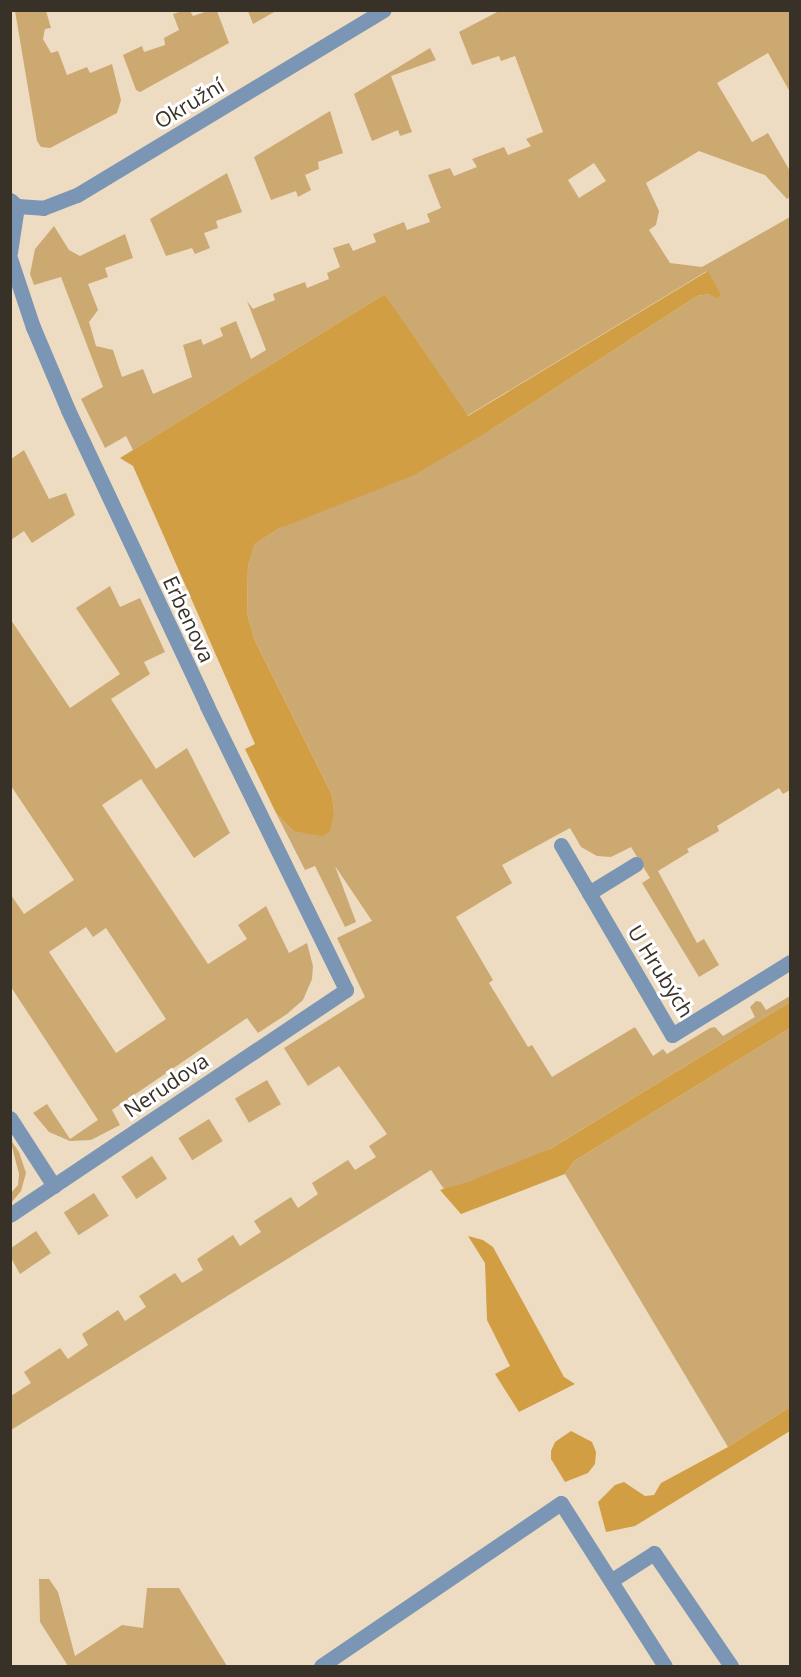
<!DOCTYPE html>
<meta charset="utf-8">
<style>
body{margin:0}
#map{position:relative;width:801px;height:1677px;overflow:hidden;background:#eddcc2;font-family:"Open Sans",sans-serif}
div>[style]{position:absolute}
[style*='--x']{left:calc(var(--x)*1px);top:calc(var(--y)*1px);width:calc(var(--w)*1px);rotate:calc(var(--a)*1deg)}
.green>*{inset:0;background:#cca971;transform-origin:0 0}
.forest>*{inset:0;background:#d19e44}
.minor>*{height:15px;margin:-7.5px;padding:0 7.5px;transform-origin:7.5px;border-radius:7.5px;background:#7b95b4}
span{translate:-50% -50%;white-space:nowrap;text-align:center;line-height:1.15;-webkit-text-stroke:6px #fff;paint-order:stroke}
.street-label{font-size:21px;color:#373127}
.frame{position:absolute;inset:0;border:12px solid #373127;pointer-events:none}
</style>
<div id="map">
<div class="green">
<div style="clip-path:polygon(15px 11px,46px 11px,51px 28px,45px 29px,43px 39px,51px 53px,58px 51px,67px 75px,87px 67px,90px 73px,112px 64px,121px 100px,117px 113px,50px 148px,41px 147px,37px 141px)"></div>
<div style="clip-path:polygon(182px 11px,190px 11px,193px 16px,208px 11px,217px 11px,229px 43px,140px 92px,136px 90px,123px 55px,142px 46px,144px 52px,165px 45px,164px 38px,179px 30px,173px 14px)"></div>
<div style="clip-path:polygon(248px 11px,276px 11px,253px 24px)"></div>
<div style="clip-path:polygon(evenodd,499px 11px,790px 11px,790px 92px,768px 53px,717px 83px,752px 142px,768px 133px,790px 171px,790px 197px,787px 199px,765px 175px,699px 151px,646px 183px,659px 211px,656px 225px,649px 230px,670px 263px,702px 267px,790px 217px,790px 790px,783px 794px,779px 788px,717px 826px,719px 831px,687px 849px,689px 852px,658px 871px,697px 943px,704px 939px,719px 965px,699px 977px,642px 883px,650px 878px,631px 847px,611px 857px,597px 856px,581px 847px,570px 828px,502px 865px,512px 883px,456px 917px,493px 980px,489px 983px,528px 1047px,532px 1045px,552px 1077px,635px 1027px,653px 1056px,663px 1049px,667px 1054px,710px 1028px,715px 1027px,723px 1036px,755px 1017px,750px 1007px,756px 1001px,761px 1002px,766px 1010px,790px 996px,790px 1002px,535px 1158px,461px 1214px,431px 1170px,11px 1430px,11px 1396px,31px 1383px,24px 1372px,60px 1348px,68px 1359px,88px 1345px,82px 1334px,118px 1310px,125px 1321px,146px 1307px,139px 1296px,175px 1273px,182px 1283px,203px 1270px,197px 1259px,233px 1235px,240px 1246px,261px 1232px,254px 1221px,291px 1197px,298px 1208px,318px 1194px,312px 1183px,348px 1160px,355px 1170px,376px 1157px,369px 1146px,387px 1134px,339px 1066px,308px 1086px,284px 1048px,365px 997px,337px 938px,372px 921px,335px 866px,356px 922px,345px 927px,315px 866px,305px 870px,276px 813px,293px 831px,334px 812px,332px 795px,255px 641px,247px 614px,248px 566px,255px 544px,278px 529px,489px 431px,697px 296px,709px 294px,707px 271px,467px 416px,385px 294px,133px 450px,126px 436px,105px 448px,81px 399px,103px 387px,61px 277px,34px 285px,30px 274px,35px 249px,54px 226px,69px 250px,80px 256px,125px 234px,133px 258px,105px 268px,108px 277px,88px 284px,98px 310px,89px 322px,96px 346px,113px 350px,122px 377px,143px 369px,153px 394px,192px 377px,183px 345px,201px 339px,203px 345px,223px 336px,220px 328px,236px 321px,251px 359px,266px 350px,247px 301px,253px 309px,275px 300px,273px 294px,305px 282px,307px 288px,329px 279px,327px 273px,340px 267px,333px 248px,349px 243px,353px 251px,376px 242px,373px 234px,404px 222px,407px 230px,430px 222px,427px 214px,441px 208px,428px 175px,450px 168px,454px 176px,477px 167px,472px 159px,504px 147px,508px 155px,531px 146px,526px 139px,543px 132px,515px 56px,501px 61px,499px 56px,472px 65px,459px 32px,499px 11px,594px 163px,606px 181px,579px 198px,568px 180px,594px 163px)"></div>
<div style="clip-path:polygon(430px 48px,436px 60px,391px 76px,412px 132px,400px 136px,398px 130px,372px 141px,354px 94px)"></div>
<div style="clip-path:polygon(330px 111px,343px 153px,318px 162px,319px 169px,305px 175px,311px 190px,298px 197px,296px 191px,271px 200px,254px 157px)"></div>
<div style="clip-path:polygon(227px 173px,242px 212px,216px 221px,218px 228px,204px 233px,210px 248px,195px 254px,192px 248px,166px 256px,150px 219px)"></div>
<div style="clip-path:polygon(24px 450px,49px 499px,66px 493px,75px 515px,32px 543px,24px 531px,11px 540px,11px 459px)"></div>
<div style="clip-path:polygon(evenodd,110px 586px,120px 607px,140px 598px,165px 652px,144px 662px,150px 674px,111px 699px,156px 769px,187px 748px,230px 833px,194px 858px,141px 779px,102px 805px,208px 964px,247px 939px,238px 925px,266px 906px,289px 953px,307px 943px,313px 966px,312px 979px,303px 1000px,287px 1014px,258px 1033px,247px 1018px,112px 1110px,120px 1125px,91px 1140px,70px 1141px,49px 1132px,33px 1113px,47px 1104px,70px 1139px,98px 1120px,11px 987px,11px 895px,24px 914px,74px 880px,11px 786px,11px 620px,70px 708px,120px 674px,76px 608px,110px 586px,86px 927px,93px 937px,106px 928px,166px 1019px,116px 1053px,49px 952px,86px 927px)"></div>
<div style="clip-path:polygon(790px 1028px,790px 1407px,728px 1447px,565px 1174px,574px 1161px)"></div>
<div style="left:267px;top:1080px;width:28px;height:37px;rotate:60deg"></div>
<div style="left:209px;top:1119px;width:26px;height:36px;rotate:58deg"></div>
<div style="clip-path:polygon(10px 1139px,19px 1152px,26px 1173px,21px 1191px,11px 1203px,11px 1193px,18px 1185px,19px 1174px)"></div>
<div style="left:152px;top:1156px;width:27px;height:37px;rotate:56deg"></div>
<div style="left:94px;top:1193px;width:27px;height:36px;rotate:57deg"></div>
<div style="clip-path:polygon(36px 1231px,51px 1253px,20px 1274px,11px 1258px,11px 1248px)"></div>
<div style="clip-path:polygon(39px 1579px,49px 1579px,58px 1592px,75px 1656px,122px 1625px,143px 1628px,147px 1588px,179px 1588px,227px 1666px,68px 1666px,40px 1622px)"></div>
</div>
<div class="forest">
<div style="clip-path:polygon(708px 271px,721px 295px,717px 298px,709px 294px,697px 296px,489px 431px,414px 475px,278px 529px,255px 544px,248px 566px,247px 614px,255px 641px,332px 795px,334px 812px,330px 831px,322px 836px,293px 831px,276px 813px,245px 749px,255px 744px,133px 466px,120px 458px,385px 294px,468px 416px)"></div>
<div style="clip-path:polygon(790px 1002px,790px 1028px,574px 1161px,565px 1174px,461px 1214px,440px 1190px,468px 1182px,550px 1149px)"></div>
<div style="clip-path:polygon(468px 1236px,483px 1240px,493px 1247px,564px 1377px,575px 1384px,519px 1412px,495px 1374px,510px 1366px,487px 1320px,485px 1263px)"></div>
<div style="clip-path:polygon(790px 1407px,790px 1431px,635px 1526px,606px 1532px,598px 1502px,615px 1485px,624px 1482px,645px 1496px,654px 1495px,661px 1483px,728px 1447px)"></div>
<div style="clip-path:polygon(571px 1431px,592px 1442px,596px 1452px,595px 1464px,588px 1473px,565px 1482px,551px 1459px,551px 1451px,555px 1442px)"></div>
</div>
<div class="minor">
<div style="--x:10;--y:200;--w:9;--a:41"></div>
<div style="--x:17;--y:206;--w:26;--a:4"></div>
<div style="--x:43;--y:208;--w:36;--a:-21"></div>
<div style="--x:77;--y:195;--w:358;--a:-31.1"></div>
<div style="--x:10;--y:252;--w:47;--a:-81.3"></div>
<div style="--x:10;--y:258;--w:73;--a:71.6"></div>
<div style="--x:33;--y:327;--w:90;--a:67.1"></div>
<div style="--x:68;--y:410;--w:327;--a:64.8"></div>
<div style="--x:207;--y:706;--w:316;--a:63.9"></div>
<div style="--x:346;--y:990;--w:404;--a:146.2"></div>
<div style="--x:561;--y:845;--w:220;--a:59.7"></div>
<div style="--x:672;--y:1035;--w:139;--a:-31.7"></div>
<div style="--x:589;--y:893;--w:55;--a:-31.7"></div>
<div style="--x:10;--y:1118;--w:81;--a:57.1"></div>
<div style="--x:612;--y:1580;--w:50;--a:-32.7"></div>
<div style="--x:654;--y:1553;--w:137;--a:55.7"></div>
<div style="--x:321;--y:1666;--w:290;--a:-34.2"></div>
<div style="--x:561;--y:1503;--w:193;--a:57.5"></div>
</div>
<div class="street-label">
<span style="left:189px;top:103px;rotate:-31deg">Okružní</span>
<span style="left:189px;top:619px;rotate:65deg">Erbenova</span>
<span style="left:661px;top:971px;rotate:58deg">U Hrubých</span>
<span style="left:166px;top:1085px;rotate:-34deg">Nerudova</span>
</div>
<div class="frame"></div>
</div>
